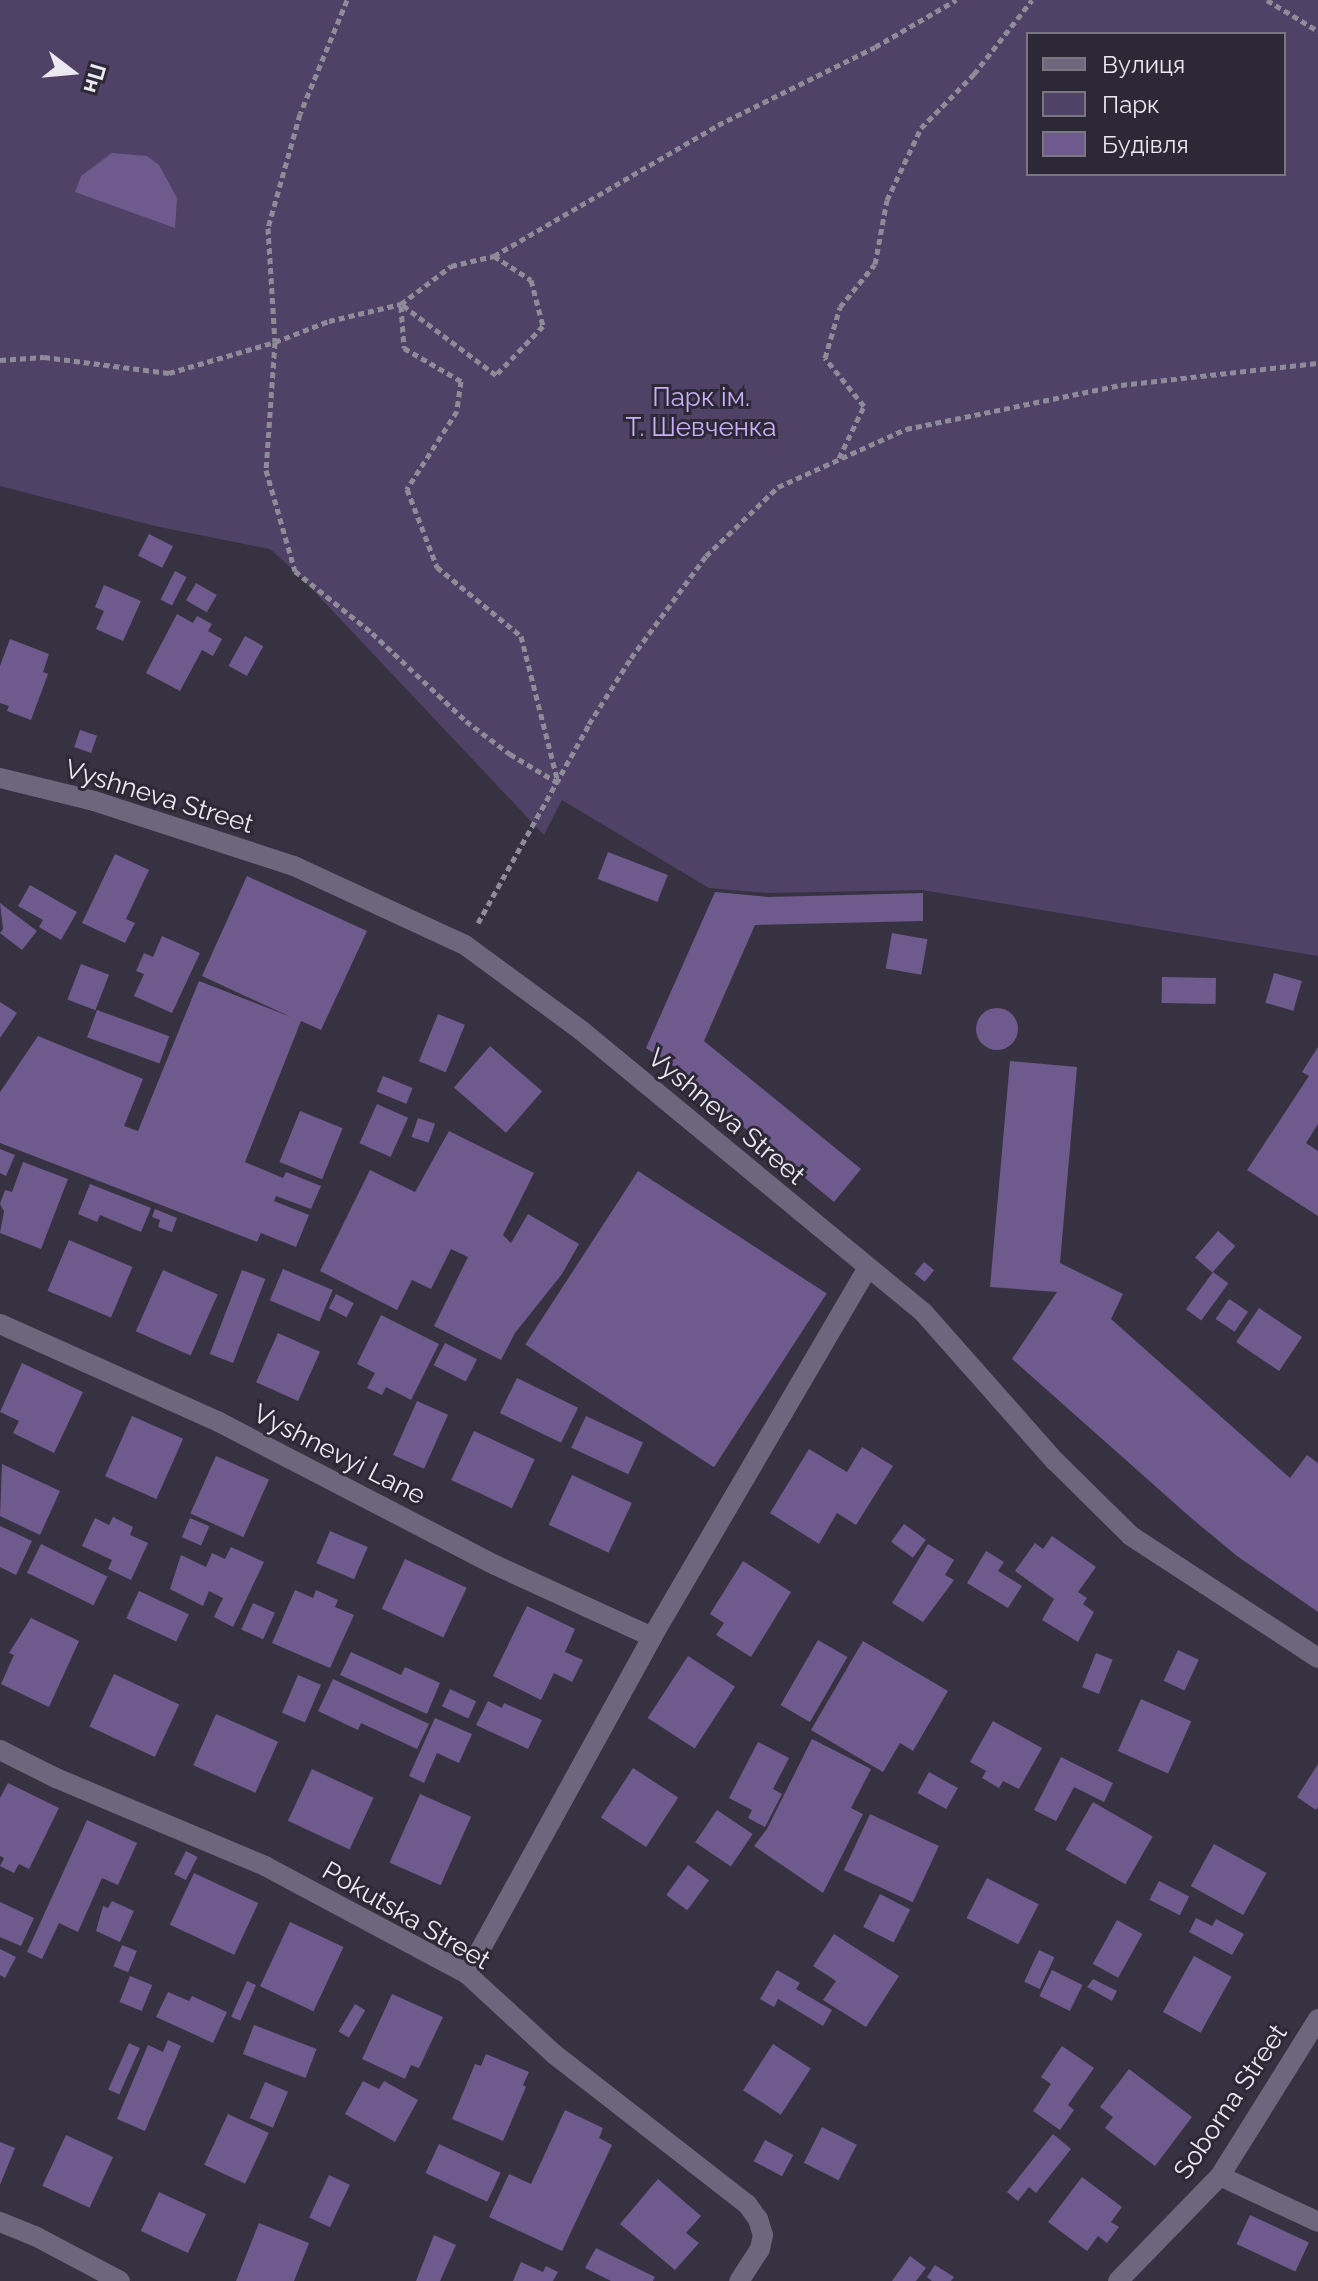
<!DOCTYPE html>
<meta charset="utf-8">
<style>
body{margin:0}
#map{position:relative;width:1318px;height:2281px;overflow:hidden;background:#373241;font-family:Raleway,sans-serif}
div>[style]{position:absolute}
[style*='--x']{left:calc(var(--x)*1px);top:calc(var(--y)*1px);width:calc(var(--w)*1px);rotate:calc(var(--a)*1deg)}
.green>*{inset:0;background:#504266}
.building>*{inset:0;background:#6e5a8d;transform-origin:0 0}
.round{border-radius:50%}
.path>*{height:5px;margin-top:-2.5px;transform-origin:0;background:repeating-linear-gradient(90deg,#908b98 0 6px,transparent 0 10px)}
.minor>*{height:20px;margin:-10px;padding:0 10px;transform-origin:10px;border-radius:10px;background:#6e667d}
span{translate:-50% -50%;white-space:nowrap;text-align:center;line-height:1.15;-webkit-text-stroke:6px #2d2836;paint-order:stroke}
.park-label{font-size:26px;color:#caadfb}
.street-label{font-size:26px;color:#ece8f2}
.legend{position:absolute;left:1026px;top:32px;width:260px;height:144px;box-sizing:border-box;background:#2d2836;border:2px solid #797581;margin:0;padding:10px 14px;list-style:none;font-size:24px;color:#ece8f2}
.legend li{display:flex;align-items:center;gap:16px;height:40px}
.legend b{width:40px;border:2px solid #797581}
.north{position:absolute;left:32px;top:32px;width:80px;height:80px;-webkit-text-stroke:6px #2d2836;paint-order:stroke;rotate:106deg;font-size:22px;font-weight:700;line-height:32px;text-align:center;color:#ece8f2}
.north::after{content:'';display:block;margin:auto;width:28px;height:36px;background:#ece8f2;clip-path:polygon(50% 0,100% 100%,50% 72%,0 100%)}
</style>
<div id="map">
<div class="green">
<div style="clip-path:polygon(evenodd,0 0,1318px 0,1318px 956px,922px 890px,767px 893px,709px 888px,562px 800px,544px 835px,295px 571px,270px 549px,155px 526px,0 486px,0 0,1028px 34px,1284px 34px,1284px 174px,1028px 174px,1028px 34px)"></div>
</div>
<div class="building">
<div style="clip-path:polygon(112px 153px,147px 156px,159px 165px,177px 198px,175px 228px,75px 192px,81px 176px)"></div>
<div style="left:149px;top:534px;width:27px;height:24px;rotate:27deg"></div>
<div style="left:175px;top:571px;width:13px;height:32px;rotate:27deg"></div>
<div style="left:196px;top:583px;width:24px;height:20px;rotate:30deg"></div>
<div style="clip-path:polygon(104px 585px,141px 601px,123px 641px,96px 629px,104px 611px,95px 607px)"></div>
<div style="clip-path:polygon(177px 614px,193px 623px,197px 616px,212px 624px,208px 631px,222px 639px,213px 656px,202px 650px,180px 691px,146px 673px)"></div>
<div style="left:245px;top:636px;width:21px;height:34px;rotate:29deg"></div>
<div style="clip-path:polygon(10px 639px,49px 654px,43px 672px,48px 674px,31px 720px,7px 711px,9px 706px,0 703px,0 666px)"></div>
<div style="left:80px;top:730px;width:18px;height:18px;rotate:19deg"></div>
<div style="left:608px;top:852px;width:64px;height:29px;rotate:21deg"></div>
<div style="clip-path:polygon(115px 854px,149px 870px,126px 919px,135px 923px,125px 943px,82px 923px)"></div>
<div style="clip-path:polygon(247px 876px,367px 931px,321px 1030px,301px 1021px,245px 1162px,283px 1178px,286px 1172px,321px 1186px,311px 1209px,276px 1196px,274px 1201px,309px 1215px,296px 1247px,261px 1233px,257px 1242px,0 1143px,0 1092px,38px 1036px,143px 1079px,124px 1126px,138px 1131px,199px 981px,291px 1017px,202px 976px)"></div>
<div style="clip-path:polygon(30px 885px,77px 912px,61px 940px,39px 927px,43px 920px,18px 906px)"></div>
<div style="clip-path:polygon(715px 892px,768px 897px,923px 893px,923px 921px,755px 925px,704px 1041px,861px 1169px,834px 1202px,687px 1080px,689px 1076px,646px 1048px)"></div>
<div style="clip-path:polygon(0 903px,37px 931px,22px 950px,0 933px,3px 929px)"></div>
<div style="left:892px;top:933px;width:36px;height:36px;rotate:10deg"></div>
<div style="clip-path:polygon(162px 936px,200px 953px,172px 1013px,134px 996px,144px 974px,136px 971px,144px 953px,153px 957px)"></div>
<div style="left:81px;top:964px;width:30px;height:38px;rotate:21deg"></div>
<div style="left:1274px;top:973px;width:29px;height:31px;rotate:16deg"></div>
<div style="left:1162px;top:977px;width:54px;height:26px;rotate:1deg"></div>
<div style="clip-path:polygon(0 1002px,17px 1013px,0 1038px)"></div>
<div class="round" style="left:976px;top:1008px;width:42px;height:42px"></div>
<div style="left:97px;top:1010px;width:77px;height:29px;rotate:20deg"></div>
<div style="left:438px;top:1014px;width:29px;height:51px;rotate:22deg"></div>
<div style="left:490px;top:1046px;width:69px;height:55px;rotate:41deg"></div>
<div style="clip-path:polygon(1318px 1047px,1318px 1124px,1306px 1143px,1318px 1151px,1318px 1216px,1247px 1170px,1309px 1076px,1302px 1072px)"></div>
<div style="clip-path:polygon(1010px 1061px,1077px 1067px,1060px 1263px,1123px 1294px,1111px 1319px,1290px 1478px,1307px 1455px,1318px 1463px,1318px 1612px,1237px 1556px,1190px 1517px,1012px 1359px,1057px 1292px,990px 1287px)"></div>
<div style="left:383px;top:1076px;width:32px;height:17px;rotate:22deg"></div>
<div style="left:377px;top:1104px;width:34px;height:43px;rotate:24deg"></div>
<div style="left:300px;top:1111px;width:46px;height:55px;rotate:22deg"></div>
<div style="left:418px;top:1118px;width:18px;height:20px;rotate:19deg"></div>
<div style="clip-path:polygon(449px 1131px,534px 1173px,503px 1235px,511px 1243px,528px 1214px,579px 1244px,562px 1274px,515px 1333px,501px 1360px,434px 1326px,468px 1257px,451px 1249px,431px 1289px,412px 1280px,397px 1310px,320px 1271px,370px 1170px,415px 1192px)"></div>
<div style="clip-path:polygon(0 1149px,15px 1155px,6px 1176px,0 1173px)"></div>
<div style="clip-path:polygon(23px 1162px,68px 1179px,41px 1249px,0 1233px,4px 1211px,0 1204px,5px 1190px,12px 1192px)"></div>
<div style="left:638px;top:1171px;width:225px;height:207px;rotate:33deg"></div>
<div style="clip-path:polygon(90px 1184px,151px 1208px,141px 1232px,100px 1215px,97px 1222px,78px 1214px)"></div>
<div style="clip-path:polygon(155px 1209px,177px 1218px,172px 1232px,158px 1227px,160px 1220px,152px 1217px)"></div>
<div style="left:1218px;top:1231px;width:23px;height:35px;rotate:41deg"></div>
<div style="left:69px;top:1240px;width:69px;height:55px;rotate:23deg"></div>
<div style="left:924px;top:1262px;width:13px;height:15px;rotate:39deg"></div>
<div style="left:283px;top:1269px;width:54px;height:34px;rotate:23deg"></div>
<div style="left:163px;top:1270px;width:60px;height:67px;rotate:24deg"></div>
<div style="left:242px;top:1270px;width:25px;height:90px;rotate:21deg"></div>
<div style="left:1213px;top:1272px;width:19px;height:46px;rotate:36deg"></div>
<div style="left:336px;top:1294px;width:20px;height:16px;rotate:27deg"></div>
<div style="left:1229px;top:1299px;width:23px;height:24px;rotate:34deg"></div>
<div style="left:1259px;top:1308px;width:52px;height:41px;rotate:34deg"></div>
<div style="clip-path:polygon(381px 1315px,439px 1344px,411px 1400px,386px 1387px,382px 1395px,367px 1388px,375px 1373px,357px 1364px)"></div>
<div style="left:278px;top:1333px;width:46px;height:54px;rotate:24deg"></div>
<div style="left:445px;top:1343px;width:36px;height:25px;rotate:27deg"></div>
<div style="clip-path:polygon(22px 1363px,83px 1392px,54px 1453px,13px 1433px,19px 1421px,0 1412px)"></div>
<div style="left:517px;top:1378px;width:68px;height:39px;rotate:26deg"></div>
<div style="left:417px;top:1401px;width:34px;height:59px;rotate:24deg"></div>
<div style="left:132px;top:1416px;width:56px;height:66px;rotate:24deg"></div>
<div style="left:586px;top:1416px;width:63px;height:35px;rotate:25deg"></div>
<div style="left:474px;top:1431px;width:67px;height:54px;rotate:25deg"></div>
<div style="clip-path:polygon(862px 1447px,893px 1466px,856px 1525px,837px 1513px,819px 1544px,770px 1513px,809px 1449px,847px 1472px)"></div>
<div style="left:216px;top:1456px;width:58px;height:63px;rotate:24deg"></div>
<div style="clip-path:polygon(2px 1464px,60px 1491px,40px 1535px,0 1516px)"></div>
<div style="left:572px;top:1475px;width:66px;height:55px;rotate:25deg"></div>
<div style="clip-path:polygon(113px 1517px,133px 1527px,130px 1535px,148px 1543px,131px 1580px,108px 1569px,112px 1560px,82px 1546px,95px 1518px,109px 1525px)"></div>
<div style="left:190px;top:1518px;width:21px;height:21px;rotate:23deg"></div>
<div style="left:904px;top:1524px;width:27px;height:22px;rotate:36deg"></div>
<div style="clip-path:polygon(0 1526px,32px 1541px,16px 1575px,0 1567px)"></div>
<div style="left:330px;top:1531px;width:41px;height:35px;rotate:23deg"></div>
<div style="clip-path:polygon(1052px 1536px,1096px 1567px,1078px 1592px,1087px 1598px,1083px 1604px,1094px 1612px,1078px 1642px,1042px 1620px,1054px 1599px,1015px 1571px,1035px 1543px,1043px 1549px)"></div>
<div style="left:41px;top:1544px;width:74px;height:32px;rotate:26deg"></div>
<div style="clip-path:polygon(928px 1544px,954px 1560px,945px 1575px,954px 1580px,923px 1622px,892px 1603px)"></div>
<div style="clip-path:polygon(231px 1547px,264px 1562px,233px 1627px,214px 1617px,223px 1598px,209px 1591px,203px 1606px,170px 1589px,181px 1555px,206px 1567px,212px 1553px,225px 1559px)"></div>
<div style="clip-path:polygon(986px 1551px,1004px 1562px,998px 1571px,1022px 1586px,1008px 1608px,967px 1583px)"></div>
<div style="left:405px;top:1559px;width:68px;height:55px;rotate:25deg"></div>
<div style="clip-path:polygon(743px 1561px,791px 1592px,751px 1657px,716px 1635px,724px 1623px,710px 1614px)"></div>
<div style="clip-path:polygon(295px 1590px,313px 1598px,316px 1590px,338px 1600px,335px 1607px,354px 1615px,330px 1668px,272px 1643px)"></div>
<div style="left:139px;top:1591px;width:55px;height:30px;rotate:25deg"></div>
<div style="left:253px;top:1603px;width:24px;height:29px;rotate:24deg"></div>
<div style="clip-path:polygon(527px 1606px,575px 1629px,565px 1652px,583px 1660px,572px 1682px,554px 1673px,541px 1700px,493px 1676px)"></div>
<div style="clip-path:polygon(31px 1618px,79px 1641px,49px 1707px,1px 1684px,14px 1655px,9px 1653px)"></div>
<div style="left:818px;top:1640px;width:34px;height:75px;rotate:30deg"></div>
<div style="clip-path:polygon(863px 1641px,948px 1691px,913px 1751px,900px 1743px,883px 1772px,811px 1730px)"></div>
<div style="left:1178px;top:1650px;width:23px;height:34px;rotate:25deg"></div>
<div style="clip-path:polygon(351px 1652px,401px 1675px,405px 1667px,440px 1683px,427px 1714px,340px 1675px)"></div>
<div style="left:1096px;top:1653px;width:18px;height:37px;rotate:22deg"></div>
<div style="left:688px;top:1656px;width:56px;height:74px;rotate:33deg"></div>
<div style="left:114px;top:1674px;width:72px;height:58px;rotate:25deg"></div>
<div style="left:298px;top:1675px;width:25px;height:41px;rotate:23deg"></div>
<div style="clip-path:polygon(333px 1679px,429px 1724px,417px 1749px,361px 1723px,358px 1730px,318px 1711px)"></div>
<div style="left:450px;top:1689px;width:29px;height:19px;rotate:25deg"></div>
<div style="left:1141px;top:1699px;width:55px;height:57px;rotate:24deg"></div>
<div style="clip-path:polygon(488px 1701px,502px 1708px,504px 1703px,542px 1720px,528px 1749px,476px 1725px)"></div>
<div style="left:216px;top:1714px;width:68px;height:56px;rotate:24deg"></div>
<div style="clip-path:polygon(435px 1718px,472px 1734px,459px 1763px,437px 1753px,424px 1783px,409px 1776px)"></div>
<div style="clip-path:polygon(993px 1721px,1042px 1748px,1019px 1789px,1003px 1781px,999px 1788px,982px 1778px,986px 1771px,970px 1762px)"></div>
<div style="clip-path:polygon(812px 1739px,871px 1769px,851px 1808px,863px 1814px,823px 1893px,754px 1846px,767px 1829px)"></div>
<div style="clip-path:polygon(758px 1742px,789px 1758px,773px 1789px,782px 1794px,765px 1827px,748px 1818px,752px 1810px,729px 1798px)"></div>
<div style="clip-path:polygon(1061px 1757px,1113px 1783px,1104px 1802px,1074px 1787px,1056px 1821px,1034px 1810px)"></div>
<div style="clip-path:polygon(1318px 1764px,1318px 1807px,1316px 1810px,1297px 1797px)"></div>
<div style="left:633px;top:1768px;width:54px;height:59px;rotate:33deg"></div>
<div style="left:312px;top:1769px;width:68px;height:57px;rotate:25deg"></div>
<div style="left:929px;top:1772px;width:33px;height:24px;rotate:29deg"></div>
<div style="clip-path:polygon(8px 1783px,59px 1808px,29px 1869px,19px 1864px,14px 1873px,0 1866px,4px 1858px,0 1856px,0 1798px)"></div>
<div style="left:420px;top:1794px;width:56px;height:75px;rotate:24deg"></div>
<div style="left:1093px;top:1802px;width:69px;height:55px;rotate:30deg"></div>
<div style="left:717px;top:1810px;width:43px;height:39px;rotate:34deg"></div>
<div style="left:870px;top:1814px;width:76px;height:62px;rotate:25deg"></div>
<div style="clip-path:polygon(87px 1820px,137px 1843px,118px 1885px,102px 1878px,78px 1932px,59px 1923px,42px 1959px,27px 1952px)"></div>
<div style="left:1214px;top:1844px;width:60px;height:48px;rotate:29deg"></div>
<div style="left:186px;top:1851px;width:13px;height:26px;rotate:27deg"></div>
<div style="left:688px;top:1865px;width:26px;height:37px;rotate:36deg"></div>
<div style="left:194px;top:1873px;width:71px;height:57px;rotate:25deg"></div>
<div style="left:987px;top:1878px;width:58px;height:45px;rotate:27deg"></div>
<div style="left:1159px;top:1881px;width:34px;height:21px;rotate:27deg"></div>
<div style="left:880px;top:1894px;width:34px;height:37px;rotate:27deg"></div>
<div style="clip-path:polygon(112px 1901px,134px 1911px,120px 1942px,96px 1931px,103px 1906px,108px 1908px)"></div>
<div style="clip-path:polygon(0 1902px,34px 1918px,21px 1946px,0 1937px)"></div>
<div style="clip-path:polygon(1196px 1918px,1212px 1926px,1216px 1919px,1244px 1934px,1232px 1955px,1189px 1932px)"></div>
<div style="left:1117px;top:1920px;width:29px;height:50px;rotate:29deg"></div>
<div style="left:290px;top:1922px;width:59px;height:71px;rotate:25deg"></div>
<div style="clip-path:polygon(834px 1934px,899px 1976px,866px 2027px,823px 2000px,836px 1981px,813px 1966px)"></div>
<div style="left:122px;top:1945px;width:16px;height:23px;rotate:22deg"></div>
<div style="clip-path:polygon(0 1949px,16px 1957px,5px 1978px,0 1975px)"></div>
<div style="left:1039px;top:1950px;width:17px;height:35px;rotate:25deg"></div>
<div style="left:1194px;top:1956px;width:43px;height:64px;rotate:29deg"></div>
<div style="clip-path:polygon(777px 1970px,800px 1983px,796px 1989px,832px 2010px,823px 2026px,778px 1999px,774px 2007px,760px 1999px)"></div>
<div style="left:1052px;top:1970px;width:34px;height:29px;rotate:26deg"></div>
<div style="left:130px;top:1976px;width:24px;height:28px;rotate:22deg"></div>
<div style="clip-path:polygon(1093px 1979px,1117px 1991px,1112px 2001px,1087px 1987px)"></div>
<div style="left:247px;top:1981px;width:10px;height:39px;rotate:24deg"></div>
<div style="clip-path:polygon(168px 1992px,189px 2001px,192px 1996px,227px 2012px,213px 2043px,156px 2017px)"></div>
<div style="clip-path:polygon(392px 1994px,443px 2017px,419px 2068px,411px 2065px,405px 2079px,362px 2059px)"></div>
<div style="left:355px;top:2004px;width:12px;height:32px;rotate:31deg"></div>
<div style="left:254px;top:2025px;width:67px;height:31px;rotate:21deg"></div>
<div style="clip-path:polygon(168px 2040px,181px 2046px,145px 2131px,117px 2119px,148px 2045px,163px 2052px)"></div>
<div style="left:129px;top:2043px;width:12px;height:51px;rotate:24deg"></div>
<div style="left:773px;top:2044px;width:45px;height:55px;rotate:33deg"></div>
<div style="clip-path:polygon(1062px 2046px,1094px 2068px,1068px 2105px,1074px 2110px,1060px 2130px,1033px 2111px,1051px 2084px,1041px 2077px)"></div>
<div style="clip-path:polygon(486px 2054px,529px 2072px,523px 2085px,526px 2087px,503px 2141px,452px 2119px,475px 2064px,481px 2066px)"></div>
<div style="clip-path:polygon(1129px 2069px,1192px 2117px,1155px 2166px,1105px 2128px,1113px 2117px,1100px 2107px)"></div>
<div style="clip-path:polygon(363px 2081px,379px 2089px,384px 2081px,418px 2100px,395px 2142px,345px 2114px)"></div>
<div style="left:265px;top:2082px;width:25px;height:39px;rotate:23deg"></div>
<div style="clip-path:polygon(565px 2110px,603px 2128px,599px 2138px,612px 2145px,562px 2251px,489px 2217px,509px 2174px,531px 2184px)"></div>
<div style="left:228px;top:2114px;width:45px;height:56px;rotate:25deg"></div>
<div style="left:822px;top:2127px;width:39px;height:40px;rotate:27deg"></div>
<div style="clip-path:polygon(1053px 2134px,1071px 2149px,1036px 2193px,1029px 2187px,1018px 2201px,1007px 2192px)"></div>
<div style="left:66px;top:2135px;width:52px;height:56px;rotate:25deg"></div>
<div style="left:765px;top:2140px;width:32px;height:24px;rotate:28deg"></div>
<div style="clip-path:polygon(0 2142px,15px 2148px,0 2185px)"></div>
<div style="left:439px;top:2144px;width:68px;height:32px;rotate:25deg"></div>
<div style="left:329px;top:2175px;width:23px;height:47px;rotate:25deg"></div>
<div style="clip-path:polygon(1082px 2177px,1122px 2207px,1111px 2222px,1119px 2227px,1107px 2243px,1098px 2236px,1087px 2251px,1048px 2222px)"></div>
<div style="clip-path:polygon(658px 2179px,701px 2216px,686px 2233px,699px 2243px,675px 2270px,620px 2224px)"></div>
<div style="left:159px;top:2192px;width:52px;height:43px;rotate:25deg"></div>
<div style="left:1250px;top:2215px;width:65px;height:32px;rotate:25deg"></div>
<div style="clip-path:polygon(259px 2223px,309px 2243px,294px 2281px,236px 2281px)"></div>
<div style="clip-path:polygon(434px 2235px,456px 2245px,440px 2281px,416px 2281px)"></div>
<div style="clip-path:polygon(596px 2248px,655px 2277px,653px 2281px,611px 2281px,585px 2268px)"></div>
<div style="clip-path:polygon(910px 2256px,926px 2268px,916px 2281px,892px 2281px)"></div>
<div style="clip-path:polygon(521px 2262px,543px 2272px,546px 2266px,558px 2272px,553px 2281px,513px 2281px)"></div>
<div style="clip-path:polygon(935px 2265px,954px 2277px,951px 2281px,932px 2281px,927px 2277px)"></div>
</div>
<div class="path">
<div style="--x:347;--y:0;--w:123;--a:112.4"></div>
<div style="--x:300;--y:114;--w:118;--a:105.7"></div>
<div style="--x:268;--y:228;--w:114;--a:86.5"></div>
<div style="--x:275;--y:342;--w:58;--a:-21.3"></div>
<div style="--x:329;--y:321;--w:74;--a:-13.3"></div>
<div style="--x:401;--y:304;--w:63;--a:-37.2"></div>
<div style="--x:451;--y:266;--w:44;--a:-13.1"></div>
<div style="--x:494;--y:256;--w:44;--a:33"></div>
<div style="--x:531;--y:280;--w:48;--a:75.4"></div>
<div style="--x:543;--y:326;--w:68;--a:133.8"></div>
<div style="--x:496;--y:375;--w:119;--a:-143.2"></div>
<div style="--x:1267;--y:0;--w:60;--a:31.3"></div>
<div style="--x:494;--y:256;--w:259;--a:-30.3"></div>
<div style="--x:718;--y:125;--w:175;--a:-26.4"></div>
<div style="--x:875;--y:47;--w:94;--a:-30.1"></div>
<div style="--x:401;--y:306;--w:42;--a:85.9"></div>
<div style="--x:404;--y:348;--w:66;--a:30.1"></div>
<div style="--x:461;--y:381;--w:30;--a:98"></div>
<div style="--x:457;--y:411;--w:93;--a:122.7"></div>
<div style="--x:407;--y:489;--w:84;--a:69"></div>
<div style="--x:437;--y:567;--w:109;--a:39.4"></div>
<div style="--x:521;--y:636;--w:151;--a:75.8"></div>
<div style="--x:0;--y:360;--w:44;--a:-3.9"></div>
<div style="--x:44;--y:357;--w:126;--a:7.3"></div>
<div style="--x:169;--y:373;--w:110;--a:-16.3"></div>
<div style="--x:275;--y:342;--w:128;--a:94"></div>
<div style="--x:266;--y:470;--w:105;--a:74"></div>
<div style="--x:295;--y:571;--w:99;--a:38.8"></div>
<div style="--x:372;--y:633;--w:129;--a:43.1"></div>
<div style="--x:466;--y:721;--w:55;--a:36.9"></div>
<div style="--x:510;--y:754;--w:56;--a:31.1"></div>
<div style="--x:839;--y:458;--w:58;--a:-64.3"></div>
<div style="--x:864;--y:406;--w:62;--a:-129.1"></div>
<div style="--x:825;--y:358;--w:53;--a:-73.6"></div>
<div style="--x:840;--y:307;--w:55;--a:-50.9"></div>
<div style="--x:875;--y:264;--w:65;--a:-79.4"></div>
<div style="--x:887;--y:200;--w:80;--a:-64.7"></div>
<div style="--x:921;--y:128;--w:76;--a:-45.5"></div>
<div style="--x:974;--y:74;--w:94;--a:-51.9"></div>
<div style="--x:478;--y:923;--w:228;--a:-60.8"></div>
<div style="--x:589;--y:724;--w:78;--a:-57.5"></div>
<div style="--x:631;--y:658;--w:127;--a:-53.7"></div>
<div style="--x:706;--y:556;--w:100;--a:-43.8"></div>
<div style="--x:778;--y:487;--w:141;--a:-24.4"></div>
<div style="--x:906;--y:429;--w:219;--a:-11.6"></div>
<div style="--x:1121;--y:385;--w:198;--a:-6.4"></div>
</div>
<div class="minor">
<div style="--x:0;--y:778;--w:97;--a:13.7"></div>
<div style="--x:94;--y:801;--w:210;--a:18"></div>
<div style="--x:294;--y:866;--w:188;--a:24.8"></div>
<div style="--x:465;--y:945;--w:145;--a:36.3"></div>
<div style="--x:582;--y:1031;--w:442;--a:39.5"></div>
<div style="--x:923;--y:1312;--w:199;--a:48.5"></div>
<div style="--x:1055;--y:1461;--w:107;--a:44.6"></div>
<div style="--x:1131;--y:1536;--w:223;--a:33.1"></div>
<div style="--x:0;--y:1324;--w:240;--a:24.1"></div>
<div style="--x:219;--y:1422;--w:311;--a:27.4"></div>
<div style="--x:495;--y:1565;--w:173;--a:24.6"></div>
<div style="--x:0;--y:1750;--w:63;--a:26.6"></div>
<div style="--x:56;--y:1778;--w:227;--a:22.8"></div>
<div style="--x:265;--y:1866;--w:229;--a:28.1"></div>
<div style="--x:467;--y:1974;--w:118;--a:42.6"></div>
<div style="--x:554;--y:2054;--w:244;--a:37.9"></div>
<div style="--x:747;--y:2204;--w:19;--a:54"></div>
<div style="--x:758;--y:2219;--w:17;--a:73"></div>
<div style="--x:763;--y:2235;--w:14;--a:102"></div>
<div style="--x:760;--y:2249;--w:38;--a:123"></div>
<div style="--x:467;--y:1974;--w:384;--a:-61.2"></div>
<div style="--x:652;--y:1637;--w:428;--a:-59.7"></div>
<div style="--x:1220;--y:2176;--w:108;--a:25.1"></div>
<div style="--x:0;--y:2222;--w:38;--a:22"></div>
<div style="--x:35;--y:2236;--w:96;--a:27.9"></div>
<div style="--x:1118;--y:2281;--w:146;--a:-45.8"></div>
<div style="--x:1220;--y:2176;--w:185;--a:-58"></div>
</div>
<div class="park-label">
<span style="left:701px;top:413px">Парк ім.<br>Т. Шевченка</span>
</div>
<div class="street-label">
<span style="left:159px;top:797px;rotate:17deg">Vyshneva Street</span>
<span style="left:726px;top:1117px;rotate:40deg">Vyshneva Street</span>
<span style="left:339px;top:1455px;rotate:27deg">Vyshnevyi Lane</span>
<span style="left:406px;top:1916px;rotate:30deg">Pokutska Street</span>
<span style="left:1231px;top:2102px;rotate:-56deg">Soborna Street</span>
</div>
<ul class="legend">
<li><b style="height:10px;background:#6e667d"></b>Вулиця</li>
<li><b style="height:22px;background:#504266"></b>Парк</li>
<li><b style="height:22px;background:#6e5a8d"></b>Будівля</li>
</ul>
<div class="north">Пн</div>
</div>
